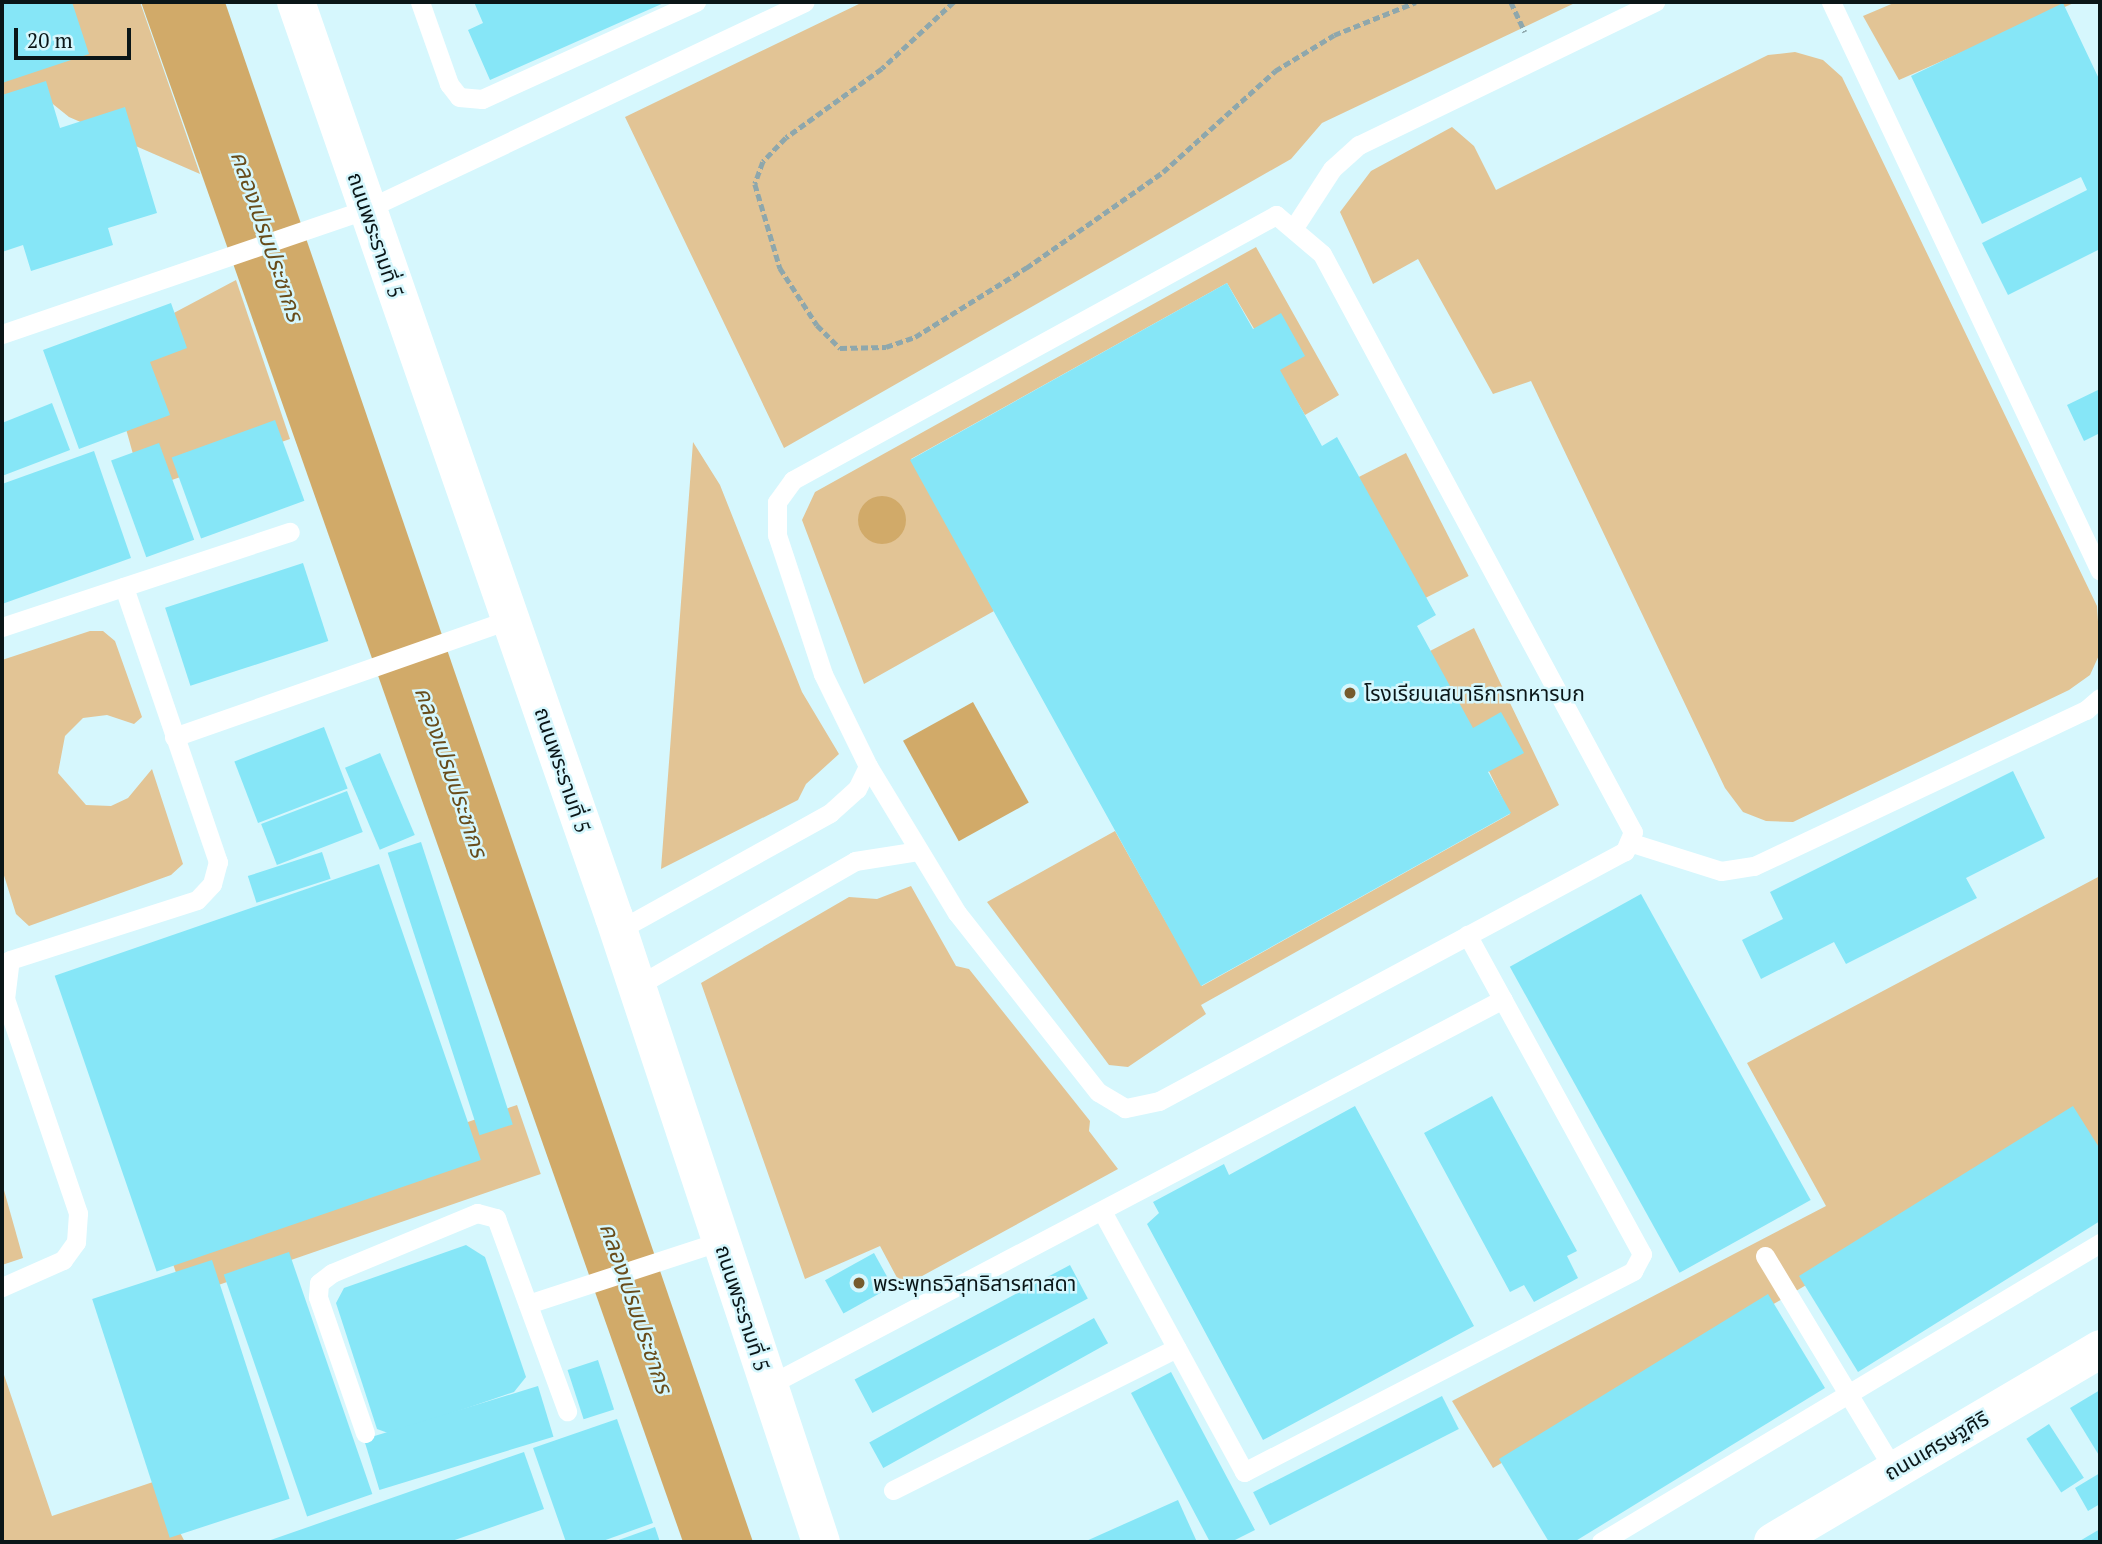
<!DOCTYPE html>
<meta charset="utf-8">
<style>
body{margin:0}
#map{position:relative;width:2102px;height:1544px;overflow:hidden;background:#d6f7fd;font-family:"PT Serif","Noto Sans Thai",serif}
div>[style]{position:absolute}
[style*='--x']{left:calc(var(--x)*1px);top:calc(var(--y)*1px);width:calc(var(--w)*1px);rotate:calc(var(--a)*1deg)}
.green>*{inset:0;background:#e2c495;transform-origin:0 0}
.water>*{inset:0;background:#d1aa69;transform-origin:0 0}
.round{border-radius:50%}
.building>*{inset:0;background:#86e6f7;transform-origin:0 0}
.path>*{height:4.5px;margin-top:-2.25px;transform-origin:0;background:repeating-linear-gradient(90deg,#8ea7ac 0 7px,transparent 0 10.5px)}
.lane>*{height:19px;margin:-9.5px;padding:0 9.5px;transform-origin:9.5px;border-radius:9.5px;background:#fff}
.secondary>*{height:38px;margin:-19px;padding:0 19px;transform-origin:19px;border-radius:19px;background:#fff}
.dots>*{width:19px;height:19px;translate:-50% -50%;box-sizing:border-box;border:4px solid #d6f7fd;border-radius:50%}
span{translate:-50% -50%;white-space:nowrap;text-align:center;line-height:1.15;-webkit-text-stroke:5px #d6f7fd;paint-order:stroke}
.street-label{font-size:21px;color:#0a1618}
.poi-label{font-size:21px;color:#0a1618}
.left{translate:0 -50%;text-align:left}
.water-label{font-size:23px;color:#684c1b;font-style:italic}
.frame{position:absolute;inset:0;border:4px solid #0a1618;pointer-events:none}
.scale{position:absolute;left:14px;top:28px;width:117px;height:32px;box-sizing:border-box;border:4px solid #0a1618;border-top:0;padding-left:9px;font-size:21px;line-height:24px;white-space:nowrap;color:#0a1618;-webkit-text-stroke:5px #d6f7fd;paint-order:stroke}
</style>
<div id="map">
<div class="green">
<div style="clip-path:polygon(2px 2px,140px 2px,200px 174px,69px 117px,33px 88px,2px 96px)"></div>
<div style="clip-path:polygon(863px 2px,1577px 2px,1322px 123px,1291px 159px,784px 448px,625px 117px)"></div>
<div style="clip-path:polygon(1896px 2px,2076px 2px,1899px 80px,1863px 16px)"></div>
<div style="clip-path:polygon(1795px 52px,1823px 60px,1842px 77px,2097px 606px,2100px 653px,2090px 675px,2069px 690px,1793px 822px,1766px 821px,1743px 812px,1725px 788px,1531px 381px,1493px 394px,1418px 259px,1373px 284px,1340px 212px,1371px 171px,1452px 127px,1474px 146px,1496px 190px,1768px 55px)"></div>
<div style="clip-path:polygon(1256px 247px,1339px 395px,1305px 415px,1227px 283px,911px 459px,994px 611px,864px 684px,802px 520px,815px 492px)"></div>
<div style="clip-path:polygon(236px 280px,290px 439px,143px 490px,104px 350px)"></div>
<div style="clip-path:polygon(693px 442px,720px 485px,802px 692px,839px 754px,806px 784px,798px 800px,661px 869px)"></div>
<div style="left:1406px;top:453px;width:138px;height:53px;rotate:63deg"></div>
<div style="clip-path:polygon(1474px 628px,1559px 805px,1201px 1005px,1206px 1014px,1128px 1067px,1109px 1065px,987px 902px,1115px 831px,1202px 986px,1510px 814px,1430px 651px)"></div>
<div style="clip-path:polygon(90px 631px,103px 631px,115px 641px,142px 717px,134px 724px,107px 715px,83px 718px,65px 736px,58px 773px,86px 805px,111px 806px,128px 798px,152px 769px,183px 864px,171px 875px,29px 926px,16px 914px,2px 869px,2px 660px)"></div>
<div style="clip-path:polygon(2100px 876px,2100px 1193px,2063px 1135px,1493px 1468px,1452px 1401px,1826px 1206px,1747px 1063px)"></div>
<div style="clip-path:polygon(911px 886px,956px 966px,969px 969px,1090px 1121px,1089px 1131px,1118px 1169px,902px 1287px,880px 1246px,805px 1279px,701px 983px,849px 897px,877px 899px)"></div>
<div style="left:517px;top:1105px;width:73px;height:377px;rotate:71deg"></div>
<div style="clip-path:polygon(2px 1183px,23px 1258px,2px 1265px)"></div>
<div style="clip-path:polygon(2px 1369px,52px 1516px,153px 1482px,185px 1542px,2px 1542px)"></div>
</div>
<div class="water">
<div style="clip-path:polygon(141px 2px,225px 2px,753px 1542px,683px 1542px)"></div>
<div class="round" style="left:858px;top:496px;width:48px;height:48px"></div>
<div style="left:973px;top:702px;width:115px;height:80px;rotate:61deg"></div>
</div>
<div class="building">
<div style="clip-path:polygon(2px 2px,72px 2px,89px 54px,2px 83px)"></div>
<div style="clip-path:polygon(474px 2px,666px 2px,490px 80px,468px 30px,483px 23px)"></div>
<div style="clip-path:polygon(2063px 3px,2100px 81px,2100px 249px,2008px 295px,1982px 243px,2087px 190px,2081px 177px,1982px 224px,1911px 76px)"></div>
<div style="clip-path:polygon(46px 81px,60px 128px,125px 107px,157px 213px,108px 228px,113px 245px,31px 271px,23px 245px,2px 252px,2px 95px)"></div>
<div style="clip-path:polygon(1227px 283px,1253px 329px,1281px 313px,1305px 356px,1280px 370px,1322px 446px,1337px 437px,1436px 615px,1417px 626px,1473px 728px,1501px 712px,1524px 753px,1488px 772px,1511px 813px,1201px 986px,910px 460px)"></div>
<div style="clip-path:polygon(171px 303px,187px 348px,150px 362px,170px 415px,79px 449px,43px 350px)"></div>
<div style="clip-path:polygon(2100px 389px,2100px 433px,2084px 441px,2067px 405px)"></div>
<div style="clip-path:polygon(52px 403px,70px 450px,2px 476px,2px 423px)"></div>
<div style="left:275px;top:420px;width:86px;height:110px;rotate:70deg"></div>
<div style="left:159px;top:443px;width:103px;height:51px;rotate:70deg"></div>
<div style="clip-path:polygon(94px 451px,131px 558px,2px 604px,2px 484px)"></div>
<div style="left:303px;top:563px;width:82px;height:145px;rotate:72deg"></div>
<div style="left:324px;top:727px;width:66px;height:96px;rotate:69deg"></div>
<div style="left:380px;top:753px;width:89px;height:38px;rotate:67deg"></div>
<div style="clip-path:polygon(2013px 771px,2045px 838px,1966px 878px,1977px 898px,1846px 964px,1834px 942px,1761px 979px,1742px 940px,1783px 919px,1770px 892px)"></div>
<div style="left:347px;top:791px;width:44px;height:92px;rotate:69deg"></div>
<div style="left:421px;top:842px;width:297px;height:35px;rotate:72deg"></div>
<div style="left:322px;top:852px;width:28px;height:78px;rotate:72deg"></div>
<div style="left:379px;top:864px;width:313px;height:343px;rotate:71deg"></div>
<div style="left:1641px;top:894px;width:350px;height:150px;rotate:61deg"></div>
<div style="clip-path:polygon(1492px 1096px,1577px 1251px,1567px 1256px,1578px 1278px,1534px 1302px,1524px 1285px,1510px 1292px,1424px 1133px)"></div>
<div style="clip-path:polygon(1355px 1106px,1474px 1326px,1263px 1440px,1147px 1224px,1159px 1213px,1153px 1202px,1224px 1164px,1229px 1175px)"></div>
<div style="clip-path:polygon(2073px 1106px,2100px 1149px,2100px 1221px,1858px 1372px,1799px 1276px)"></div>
<div style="clip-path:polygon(466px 1245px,485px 1257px,526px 1377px,514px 1392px,391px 1434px,377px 1429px,336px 1303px,344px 1288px)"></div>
<div style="left:289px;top:1252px;width:256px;height:69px;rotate:71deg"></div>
<div style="left:874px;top:1253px;width:38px;height:56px;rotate:61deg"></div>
<div style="left:212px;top:1260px;width:251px;height:126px;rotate:72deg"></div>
<div style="left:1070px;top:1265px;width:38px;height:244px;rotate:62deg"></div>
<div style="clip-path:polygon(1768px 1294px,1825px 1388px,1574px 1542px,1549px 1542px,1499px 1459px)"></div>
<div style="left:1094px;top:1318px;width:29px;height:257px;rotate:61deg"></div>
<div style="left:598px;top:1360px;width:52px;height:32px;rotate:72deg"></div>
<div style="clip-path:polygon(1171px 1372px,1255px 1530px,1231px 1542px,1210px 1542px,1131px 1393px)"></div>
<div style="left:538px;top:1386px;width:53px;height:182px;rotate:73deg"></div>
<div style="clip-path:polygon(2100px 1390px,2100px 1457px,2070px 1408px)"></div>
<div style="left:1442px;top:1396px;width:37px;height:212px;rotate:63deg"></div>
<div style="clip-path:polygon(617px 1419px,653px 1523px,600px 1542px,566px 1542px,533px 1448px)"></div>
<div style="left:2049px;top:1424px;width:64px;height:27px;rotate:57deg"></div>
<div style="clip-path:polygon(524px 1452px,544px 1509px,449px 1542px,265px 1542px)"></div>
<div style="clip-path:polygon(2100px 1473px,2100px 1504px,2088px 1511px,2075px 1488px)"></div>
<div style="clip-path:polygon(1178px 1500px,1197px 1542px,1084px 1542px)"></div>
<div style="clip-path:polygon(655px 1527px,660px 1542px,613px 1542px)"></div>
<div style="clip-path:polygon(2100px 1529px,2100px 1542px,2078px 1542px)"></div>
</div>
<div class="path">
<div style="--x:954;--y:2;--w:98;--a:137.1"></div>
<div style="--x:882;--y:69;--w:118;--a:144.3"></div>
<div style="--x:786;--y:138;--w:33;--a:134"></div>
<div style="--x:763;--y:162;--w:23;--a:110"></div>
<div style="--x:755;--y:184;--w:88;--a:73.4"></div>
<div style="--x:780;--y:268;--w:68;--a:57"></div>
<div style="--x:817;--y:325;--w:33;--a:45"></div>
<div style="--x:840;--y:348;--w:46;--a:-1.2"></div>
<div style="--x:886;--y:347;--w:31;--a:-19"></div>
<div style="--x:915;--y:337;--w:131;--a:-31.9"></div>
<div style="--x:1026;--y:268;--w:167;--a:-35"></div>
<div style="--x:1163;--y:172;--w:151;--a:-42"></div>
<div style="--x:1275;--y:71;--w:69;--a:-31.4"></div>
<div style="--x:1334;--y:35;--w:88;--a:-21.9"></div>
<div style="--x:1511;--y:2;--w:33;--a:65"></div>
</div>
<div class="lane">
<div style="--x:420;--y:2;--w:87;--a:70.5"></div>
<div style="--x:449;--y:84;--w:16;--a:52"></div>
<div style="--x:459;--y:97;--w:23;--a:5"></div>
<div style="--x:482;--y:99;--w:235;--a:-24.4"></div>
<div style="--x:1831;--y:2;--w:629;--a:64.7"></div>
<div style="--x:1276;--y:215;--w:60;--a:40.3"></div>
<div style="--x:1322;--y:254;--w:656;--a:61.72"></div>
<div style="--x:1633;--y:832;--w:21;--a:113"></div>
<div style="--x:1625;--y:851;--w:529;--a:151.79"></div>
<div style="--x:1159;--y:1101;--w:35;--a:168"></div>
<div style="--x:1125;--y:1108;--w:31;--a:-149"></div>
<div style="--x:1098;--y:1092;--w:228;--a:-128.2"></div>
<div style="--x:957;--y:913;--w:172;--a:-121.2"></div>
<div style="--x:868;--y:766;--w:102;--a:-116.1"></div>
<div style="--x:823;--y:674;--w:146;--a:-108.3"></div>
<div style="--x:777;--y:535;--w:33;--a:-90"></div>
<div style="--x:777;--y:502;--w:27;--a:-54"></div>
<div style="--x:793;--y:480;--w:551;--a:-28.75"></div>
<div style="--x:1295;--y:226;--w:68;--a:-57"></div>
<div style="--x:1332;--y:169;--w:36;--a:-42"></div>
<div style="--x:1359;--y:145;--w:329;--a:-25.8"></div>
<div style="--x:2;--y:334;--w:386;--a:-18.9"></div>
<div style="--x:367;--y:209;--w:484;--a:-25.3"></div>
<div style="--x:2;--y:627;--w:303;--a:-18.3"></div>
<div style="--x:174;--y:737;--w:357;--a:-19.3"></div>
<div style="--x:1629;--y:842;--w:96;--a:17.5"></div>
<div style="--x:1721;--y:871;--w:33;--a:-9"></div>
<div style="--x:1754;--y:866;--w:367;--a:-25.2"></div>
<div style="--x:2086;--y:710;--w:18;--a:-41"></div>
<div style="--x:619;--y:930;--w:241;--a:-29"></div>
<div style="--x:830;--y:813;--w:36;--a:-42"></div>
<div style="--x:857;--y:789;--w:25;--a:-64"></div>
<div style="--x:637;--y:986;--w:251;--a:-29.8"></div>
<div style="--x:855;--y:861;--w:65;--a:-8.9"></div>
<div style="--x:1103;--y:1213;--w:295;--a:61.4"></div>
<div style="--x:1244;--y:1472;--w:438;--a:-27.3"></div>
<div style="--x:1633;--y:1271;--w:19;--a:-62"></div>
<div style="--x:1642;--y:1254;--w:364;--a:-118.7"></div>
<div style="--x:1765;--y:1256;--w:250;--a:58.9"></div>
<div style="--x:2;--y:1287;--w:67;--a:-23.9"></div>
<div style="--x:63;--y:1260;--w:22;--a:-54"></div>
<div style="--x:76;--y:1242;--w:29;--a:-86"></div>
<div style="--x:78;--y:1213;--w:226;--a:-108.8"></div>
<div style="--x:5;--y:999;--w:39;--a:-83"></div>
<div style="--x:10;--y:960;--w:196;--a:-17.8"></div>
<div style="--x:197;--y:900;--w:22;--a:-47"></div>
<div style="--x:212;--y:884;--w:23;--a:-75"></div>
<div style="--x:218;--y:862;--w:291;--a:-108.9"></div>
<div style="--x:528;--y:1304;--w:203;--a:-18.1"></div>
<div style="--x:769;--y:1385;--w:829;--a:-27.74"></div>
<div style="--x:365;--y:1433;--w:144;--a:-109.1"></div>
<div style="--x:318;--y:1297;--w:14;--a:-86"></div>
<div style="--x:319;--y:1283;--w:16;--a:-38"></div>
<div style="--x:332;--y:1273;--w:157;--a:-22.5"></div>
<div style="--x:477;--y:1213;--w:20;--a:15"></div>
<div style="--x:496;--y:1218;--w:206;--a:69.8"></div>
<div style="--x:893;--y:1490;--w:317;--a:-26.6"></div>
<div style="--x:1601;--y:1542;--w:582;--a:-30.93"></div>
</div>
<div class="secondary">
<div style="--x:296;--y:2;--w:969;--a:70.84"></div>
<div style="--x:614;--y:917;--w:658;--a:71.68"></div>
<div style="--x:1773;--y:1542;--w:380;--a:-30.5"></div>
</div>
<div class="dots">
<div style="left:1350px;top:693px;background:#765b2d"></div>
<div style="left:859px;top:1283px;background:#765b2d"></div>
</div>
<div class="street-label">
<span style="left:376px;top:235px;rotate:71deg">ถนนพระรามที่ 5</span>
<span style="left:563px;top:770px;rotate:71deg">ถนนพระรามที่ 5</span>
<span style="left:743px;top:1308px;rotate:72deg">ถนนพระรามที่ 5</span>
<span style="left:1936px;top:1445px;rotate:-30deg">ถนนเศรษฐศิริ</span>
</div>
<div class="poi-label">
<span class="left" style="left:1364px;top:693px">โรงเรียนเสนาธิการทหารบก</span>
<span class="left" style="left:873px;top:1283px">พระพุทธวิสุทธิสารศาสดา</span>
</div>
<div class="water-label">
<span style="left:267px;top:236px;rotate:71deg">คลองเปรมประชากร</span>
<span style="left:451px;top:772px;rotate:71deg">คลองเปรมประชากร</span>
<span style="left:636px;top:1308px;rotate:71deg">คลองเปรมประชากร</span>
</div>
<div class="frame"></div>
<div class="scale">20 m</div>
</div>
